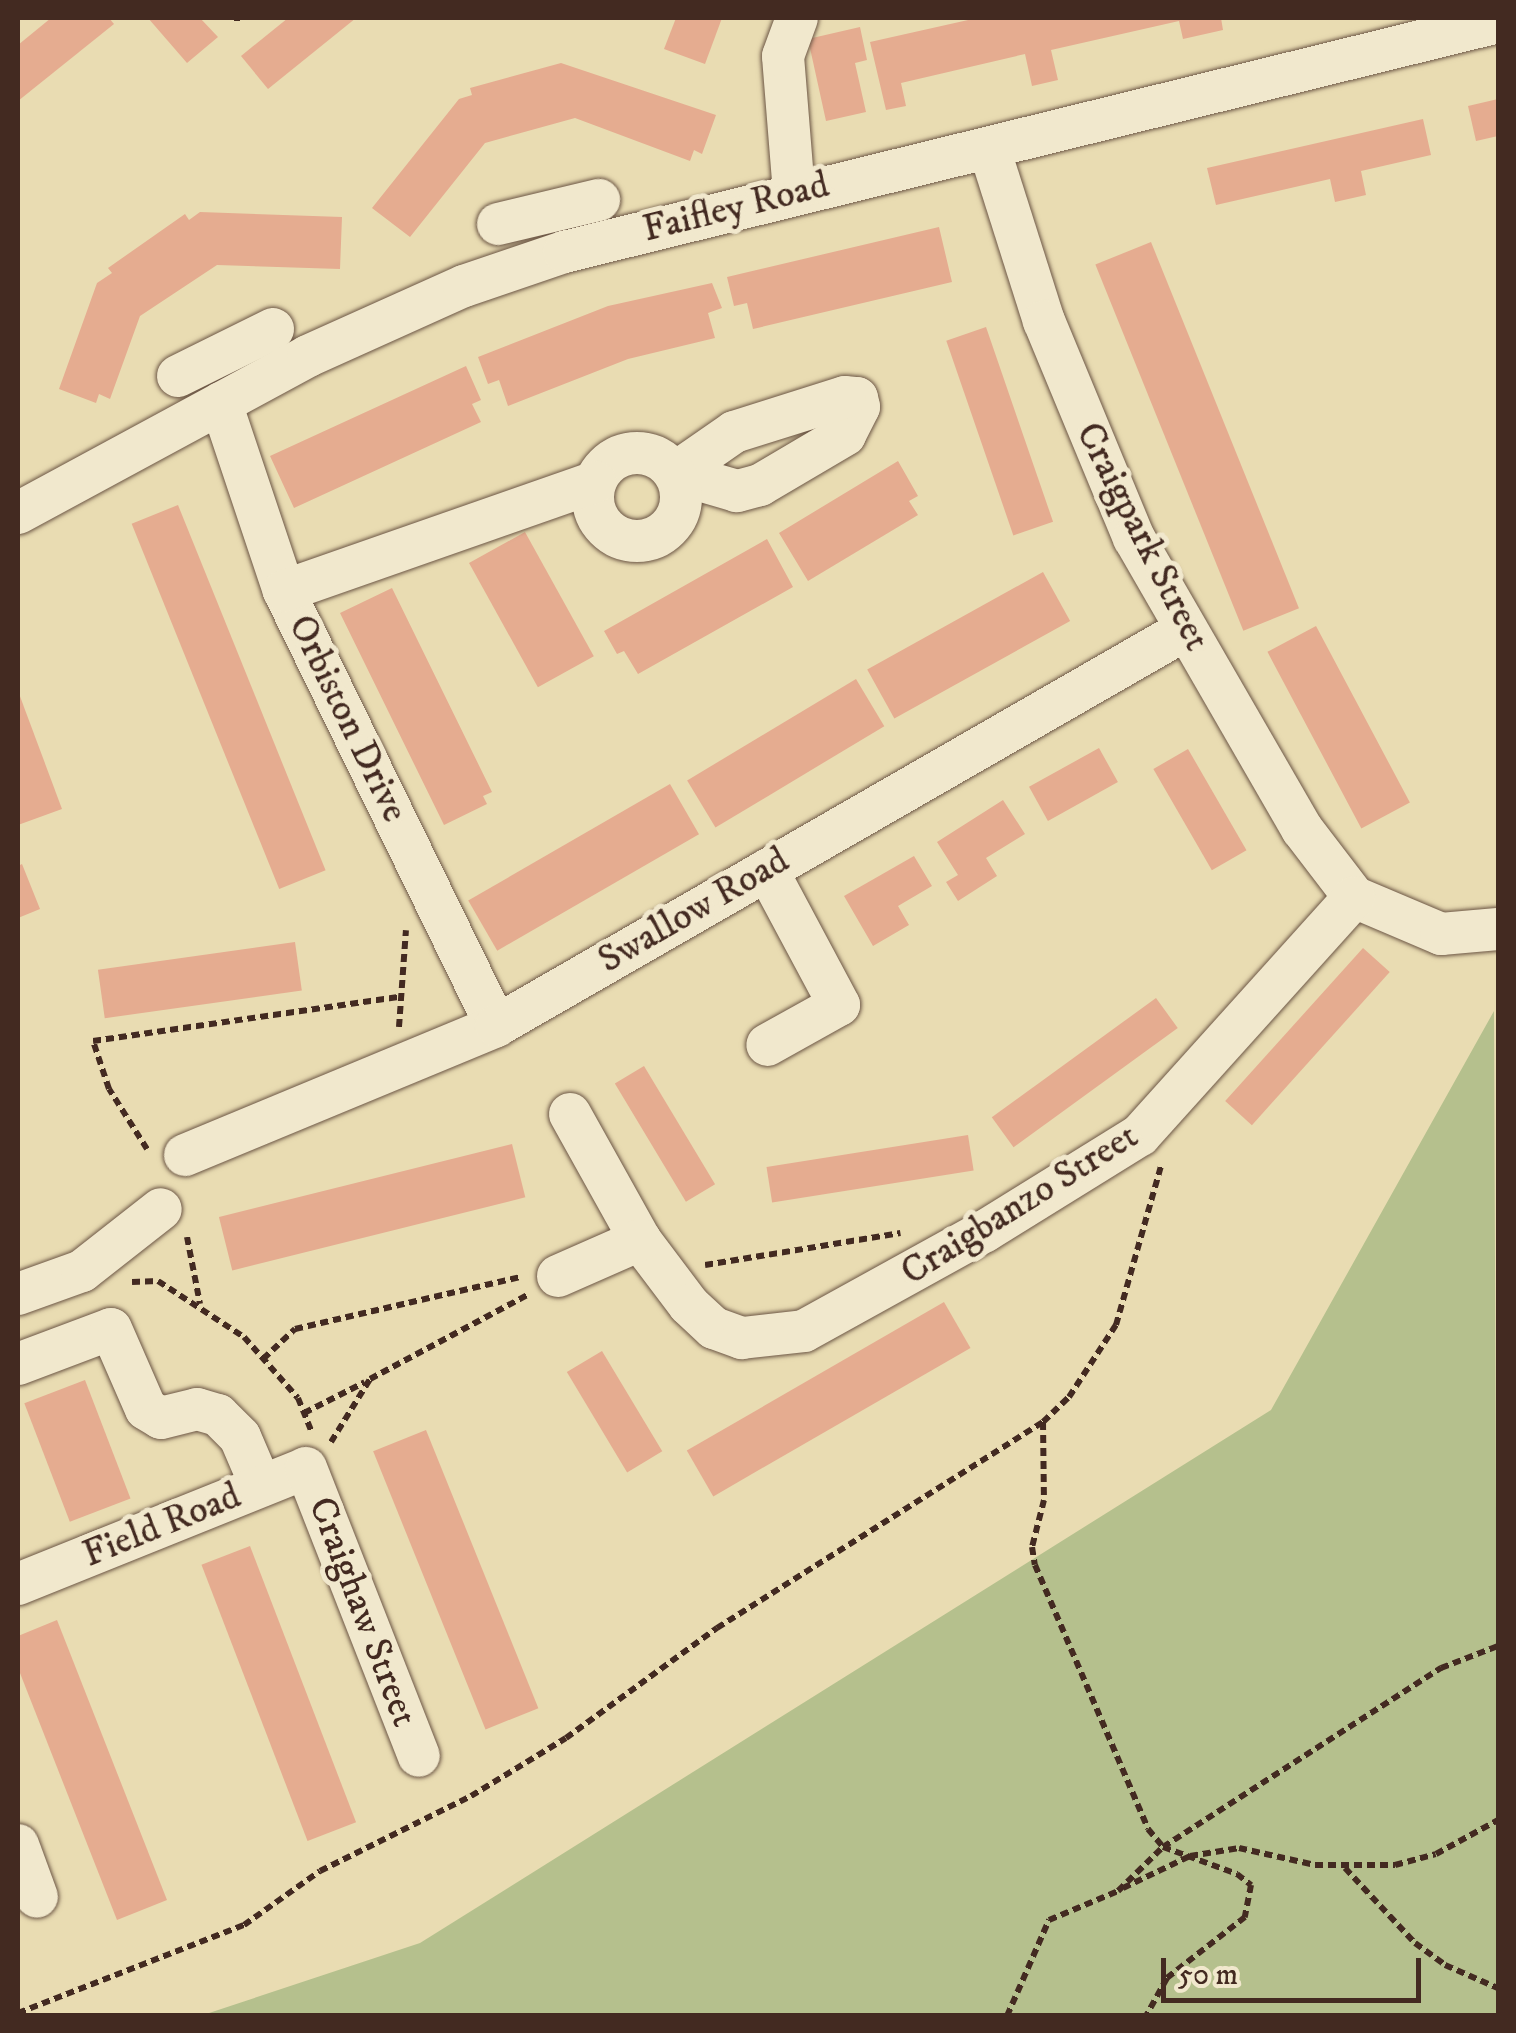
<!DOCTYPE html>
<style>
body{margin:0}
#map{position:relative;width:1516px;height:2033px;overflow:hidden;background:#e9dcb2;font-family:"IM FELL DW Pica",serif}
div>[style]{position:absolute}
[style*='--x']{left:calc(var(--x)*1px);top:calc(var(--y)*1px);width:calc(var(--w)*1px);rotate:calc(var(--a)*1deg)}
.green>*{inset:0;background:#b5c08d}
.building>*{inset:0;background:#e5ac90;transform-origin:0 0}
.path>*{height:6px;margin-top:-3px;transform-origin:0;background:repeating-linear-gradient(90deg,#432a21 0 8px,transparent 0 13px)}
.roads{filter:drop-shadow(0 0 2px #6c5645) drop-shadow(0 0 2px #6c5645)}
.minor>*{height:42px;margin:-21px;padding:0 21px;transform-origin:21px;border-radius:21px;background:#f1e8cd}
.minor>.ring{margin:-21px;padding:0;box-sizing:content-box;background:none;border:42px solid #f1e8cd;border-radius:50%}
span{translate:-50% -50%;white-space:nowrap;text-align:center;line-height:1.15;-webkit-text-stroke:10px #f1e8cd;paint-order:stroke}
.street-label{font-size:38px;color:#432a21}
.frame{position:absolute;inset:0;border:20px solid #432a21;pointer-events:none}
.scale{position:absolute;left:1161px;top:1958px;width:260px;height:45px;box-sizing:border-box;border:5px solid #432a21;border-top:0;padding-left:12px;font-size:30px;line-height:35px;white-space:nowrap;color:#432a21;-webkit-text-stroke:8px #f1e8cd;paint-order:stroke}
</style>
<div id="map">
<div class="green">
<div style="clip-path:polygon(1494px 1011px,1498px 2015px,203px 2015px,420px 1943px,1271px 1410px)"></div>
</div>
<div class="building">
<div style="clip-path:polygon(51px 18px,109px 18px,114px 24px,18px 101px,18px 45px)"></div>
<div style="clip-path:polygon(148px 18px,200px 18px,218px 37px,187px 63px)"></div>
<div style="clip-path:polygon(288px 18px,356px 18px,268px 89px,241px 56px)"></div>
<div style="clip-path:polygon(676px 18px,722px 18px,705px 64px,664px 49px)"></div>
<div style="clip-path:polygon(977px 18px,1221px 18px,1223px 30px,1183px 39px,1179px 21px,1051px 50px,1058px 80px,1032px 86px,1025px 54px,901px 83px,906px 106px,886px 110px,870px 42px)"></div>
<div style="clip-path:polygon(860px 27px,867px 60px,855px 63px,866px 112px,826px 121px,808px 39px)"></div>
<div style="clip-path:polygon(561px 63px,716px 115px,702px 154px,694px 150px,690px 161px,575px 118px,485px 143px,410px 237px,372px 208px,459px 99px,472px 95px,470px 88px)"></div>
<div style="clip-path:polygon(1498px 99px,1498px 136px,1476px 141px,1468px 106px)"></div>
<div style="clip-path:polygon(1423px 119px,1431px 155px,1361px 171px,1366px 195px,1335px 202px,1330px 179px,1216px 205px,1207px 168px)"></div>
<div style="clip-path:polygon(200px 212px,342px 217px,340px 269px,217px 265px,140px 316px,110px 399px,99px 394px,96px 403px,59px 389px,97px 283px,112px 273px,108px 268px,185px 214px,189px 220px)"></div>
<div style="clip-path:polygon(939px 227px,952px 282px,753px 329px,747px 303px,734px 306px,727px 277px)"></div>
<div style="left:1151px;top:242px;width:395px;height:60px;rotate:68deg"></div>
<div style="clip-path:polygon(712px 283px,722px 308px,708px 313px,715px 338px,628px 359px,508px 406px,499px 380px,488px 384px,478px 357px,608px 306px)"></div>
<div style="left:986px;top:327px;width:206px;height:42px;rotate:71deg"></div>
<div style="clip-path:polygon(466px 366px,481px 400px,472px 404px,481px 422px,294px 508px,270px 456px)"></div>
<div style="clip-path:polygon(898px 461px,918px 496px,909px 501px,918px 515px,808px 581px,779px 533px)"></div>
<div style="left:178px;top:505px;width:394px;height:50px;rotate:68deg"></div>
<div style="left:525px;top:532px;width:142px;height:64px;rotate:61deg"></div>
<div style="clip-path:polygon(767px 539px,793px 587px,638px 674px,624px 651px,617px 654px,604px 631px)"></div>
<div style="left:1043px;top:572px;width:56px;height:201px;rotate:61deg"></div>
<div style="clip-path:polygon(392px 588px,492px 792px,483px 796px,487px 804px,444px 825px,340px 613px)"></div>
<div style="left:1316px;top:626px;width:200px;height:55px;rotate:62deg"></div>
<div style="left:856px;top:679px;width:55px;height:197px;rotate:59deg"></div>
<div style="clip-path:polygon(18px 691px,62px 809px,18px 825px)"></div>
<div style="left:1099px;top:748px;width:39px;height:80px;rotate:61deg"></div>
<div style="left:1188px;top:749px;width:117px;height:40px;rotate:60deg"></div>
<div style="left:670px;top:784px;width:58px;height:233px;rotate:60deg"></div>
<div style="clip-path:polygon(1003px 800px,1025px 834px,986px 858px,997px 876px,958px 901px,946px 882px,958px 875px,937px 842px)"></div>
<div style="clip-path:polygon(914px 856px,932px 886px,898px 906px,909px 925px,873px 946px,844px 896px)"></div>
<div style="clip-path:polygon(22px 864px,40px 909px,18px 918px,18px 866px)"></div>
<div style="left:295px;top:942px;width:49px;height:199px;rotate:82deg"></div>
<div style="left:1363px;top:948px;width:36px;height:206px;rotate:42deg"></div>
<div style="left:1156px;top:998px;width:37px;height:203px;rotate:54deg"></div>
<div style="left:644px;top:1066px;width:138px;height:34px;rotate:59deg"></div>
<div style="left:968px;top:1135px;width:36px;height:204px;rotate:81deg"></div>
<div style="left:512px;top:1144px;width:55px;height:302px;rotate:76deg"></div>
<div style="left:944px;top:1302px;width:53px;height:297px;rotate:60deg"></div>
<div style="left:602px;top:1351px;width:117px;height:41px;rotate:59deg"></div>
<div style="left:85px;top:1380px;width:127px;height:65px;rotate:69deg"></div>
<div style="left:426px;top:1430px;width:300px;height:57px;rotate:68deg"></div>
<div style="left:250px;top:1546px;width:296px;height:52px;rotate:69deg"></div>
<div style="clip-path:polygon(57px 1620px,167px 1900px,117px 1920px,18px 1668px,18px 1636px)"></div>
</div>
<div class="path">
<div style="--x:234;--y:18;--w:6;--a:0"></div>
<div style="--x:399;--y:1027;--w:97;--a:-85.9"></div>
<div style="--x:147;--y:1149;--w:71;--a:-122.3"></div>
<div style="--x:109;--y:1089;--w:51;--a:-108.4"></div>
<div style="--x:93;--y:1041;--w:310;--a:-8.2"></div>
<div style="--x:187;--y:1237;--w:68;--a:79"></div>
<div style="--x:705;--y:1265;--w:198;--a:-9.3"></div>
<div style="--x:132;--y:1282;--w:26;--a:-2"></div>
<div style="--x:158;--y:1281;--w:103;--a:33.1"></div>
<div style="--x:244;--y:1337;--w:81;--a:48.5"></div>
<div style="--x:298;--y:1398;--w:37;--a:68"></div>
<div style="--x:263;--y:1359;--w:44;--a:-43.2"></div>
<div style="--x:295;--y:1329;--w:232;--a:-13"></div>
<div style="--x:304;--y:1413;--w:68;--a:-26.9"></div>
<div style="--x:1043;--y:1422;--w:78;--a:89.3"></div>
<div style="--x:1044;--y:1500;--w:49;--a:104.3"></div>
<div style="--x:1032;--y:1547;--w:18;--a:81"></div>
<div style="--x:1035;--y:1565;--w:287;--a:66.8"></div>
<div style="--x:1148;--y:1829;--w:23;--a:50"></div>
<div style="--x:1163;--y:1847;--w:79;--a:20"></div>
<div style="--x:1237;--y:1874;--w:18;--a:38"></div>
<div style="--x:1251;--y:1885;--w:33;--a:101"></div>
<div style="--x:1245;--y:1917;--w:99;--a:142"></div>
<div style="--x:1167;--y:1978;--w:43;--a:118.9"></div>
<div style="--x:331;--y:1442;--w:74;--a:-58.2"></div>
<div style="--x:370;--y:1379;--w:178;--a:-28.1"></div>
<div style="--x:1345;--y:1868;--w:103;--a:47"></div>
<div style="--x:1415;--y:1943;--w:37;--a:36"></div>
<div style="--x:1445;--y:1965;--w:58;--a:23.5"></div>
<div style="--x:1123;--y:1888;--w:74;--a:-25.5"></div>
<div style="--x:1190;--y:1856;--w:50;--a:-9.3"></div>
<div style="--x:1239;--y:1848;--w:78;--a:12.6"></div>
<div style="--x:1315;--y:1865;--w:80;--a:0"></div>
<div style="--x:1395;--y:1865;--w:42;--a:-15"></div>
<div style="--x:1436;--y:1854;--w:71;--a:-28.7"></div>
<div style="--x:18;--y:2013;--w:243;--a:-21.3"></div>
<div style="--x:244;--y:1925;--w:93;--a:-35.4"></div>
<div style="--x:320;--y:1871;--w:169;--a:-26.4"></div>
<div style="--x:471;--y:1796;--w:111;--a:-31.4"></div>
<div style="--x:566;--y:1738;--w:187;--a:-36.1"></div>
<div style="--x:717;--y:1628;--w:386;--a:-32.3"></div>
<div style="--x:1043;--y:1422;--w:36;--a:-44"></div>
<div style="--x:1069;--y:1397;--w:86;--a:-56.9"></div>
<div style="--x:1116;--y:1325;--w:165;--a:-74.2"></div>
<div style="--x:1007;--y:2016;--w:105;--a:-66.4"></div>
<div style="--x:1049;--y:1920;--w:75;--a:-22.8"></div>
<div style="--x:1118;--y:1891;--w:63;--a:-44.4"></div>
<div style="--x:1163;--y:1847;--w:331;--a:-32.8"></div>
<div style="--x:1441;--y:1668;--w:61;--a:-21.1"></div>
</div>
<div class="roads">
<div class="minor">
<div style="--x:989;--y:148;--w:182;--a:72.4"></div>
<div style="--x:1044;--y:321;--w:235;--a:67.5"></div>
<div style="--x:1134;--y:538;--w:336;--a:60"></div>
<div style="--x:1302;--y:829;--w:86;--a:52.6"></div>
<div style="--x:1354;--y:897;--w:95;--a:23"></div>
<div style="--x:1441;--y:934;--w:57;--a:-5"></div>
<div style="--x:794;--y:193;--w:137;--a:-94.6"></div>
<div style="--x:783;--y:56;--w:40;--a:-69.8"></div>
<div style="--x:498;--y:224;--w:104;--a:-13.4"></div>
<div style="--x:178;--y:376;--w:106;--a:-26.3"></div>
<div style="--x:845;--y:397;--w:12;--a:5"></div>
<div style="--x:857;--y:398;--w:9;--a:77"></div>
<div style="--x:859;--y:407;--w:31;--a:117"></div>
<div style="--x:845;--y:435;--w:99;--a:149.5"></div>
<div style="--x:760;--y:485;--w:24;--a:165"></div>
<div style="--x:737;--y:491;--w:65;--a:-163.8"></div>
<div style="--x:675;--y:473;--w:72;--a:-34.8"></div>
<div style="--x:734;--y:432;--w:116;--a:-17.5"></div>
<div style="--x:221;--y:403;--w:198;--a:71.5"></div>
<div style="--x:284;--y:591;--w:484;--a:64"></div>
<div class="ring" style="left:593px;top:453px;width:46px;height:46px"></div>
<div style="--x:18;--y:513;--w:330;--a:-28.4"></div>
<div style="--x:308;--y:356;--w:171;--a:-24.2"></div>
<div style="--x:464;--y:286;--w:106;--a:-18.8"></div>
<div style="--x:564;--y:252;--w:962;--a:-13.83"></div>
<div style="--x:284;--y:591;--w:330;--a:-19.3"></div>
<div style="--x:767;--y:870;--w:153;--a:61.9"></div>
<div style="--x:839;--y:1005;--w:82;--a:150.9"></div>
<div style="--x:570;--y:1114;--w:144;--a:60.9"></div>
<div style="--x:640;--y:1240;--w:81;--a:53"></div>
<div style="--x:689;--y:1305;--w:34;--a:43"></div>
<div style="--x:714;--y:1328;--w:30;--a:20"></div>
<div style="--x:742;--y:1338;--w:62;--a:-6.4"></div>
<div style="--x:804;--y:1331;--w:207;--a:-28.9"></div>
<div style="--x:985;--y:1231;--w:182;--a:-31.8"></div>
<div style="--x:1140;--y:1135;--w:320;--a:-48"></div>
<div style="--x:185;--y:1155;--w:337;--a:-22.5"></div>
<div style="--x:496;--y:1026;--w:795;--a:-29.89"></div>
<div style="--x:558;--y:1276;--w:90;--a:-23.7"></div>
<div style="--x:18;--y:1294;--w:68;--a:-19.8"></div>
<div style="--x:82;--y:1271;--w:100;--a:-38.1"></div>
<div style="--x:18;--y:1364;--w:99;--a:-20.6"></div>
<div style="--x:111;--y:1329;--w:87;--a:66.4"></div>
<div style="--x:146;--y:1409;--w:17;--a:31"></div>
<div style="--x:161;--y:1418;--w:37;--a:-14"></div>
<div style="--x:197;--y:1409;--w:22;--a:16"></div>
<div style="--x:218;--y:1415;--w:31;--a:45"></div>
<div style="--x:240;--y:1437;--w:53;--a:66.8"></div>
<div style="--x:18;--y:1584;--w:310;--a:-21.9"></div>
<div style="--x:306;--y:1468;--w:309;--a:68.6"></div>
<div style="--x:18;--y:1845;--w:55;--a:69.9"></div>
</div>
</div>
<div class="street-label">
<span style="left:736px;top:208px;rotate:-14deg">Faifley Road</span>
<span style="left:1142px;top:537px;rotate:63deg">Craigpark Street</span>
<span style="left:347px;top:719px;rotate:64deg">Orbiston Drive</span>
<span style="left:694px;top:911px;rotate:-30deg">Swallow Road</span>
<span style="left:1020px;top:1205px;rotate:-32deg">Craigbanzo Street</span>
<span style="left:162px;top:1526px;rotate:-22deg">Field Road</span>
<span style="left:362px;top:1612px;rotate:69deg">Craighaw Street</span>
</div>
<div class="frame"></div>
<div class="scale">50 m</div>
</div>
